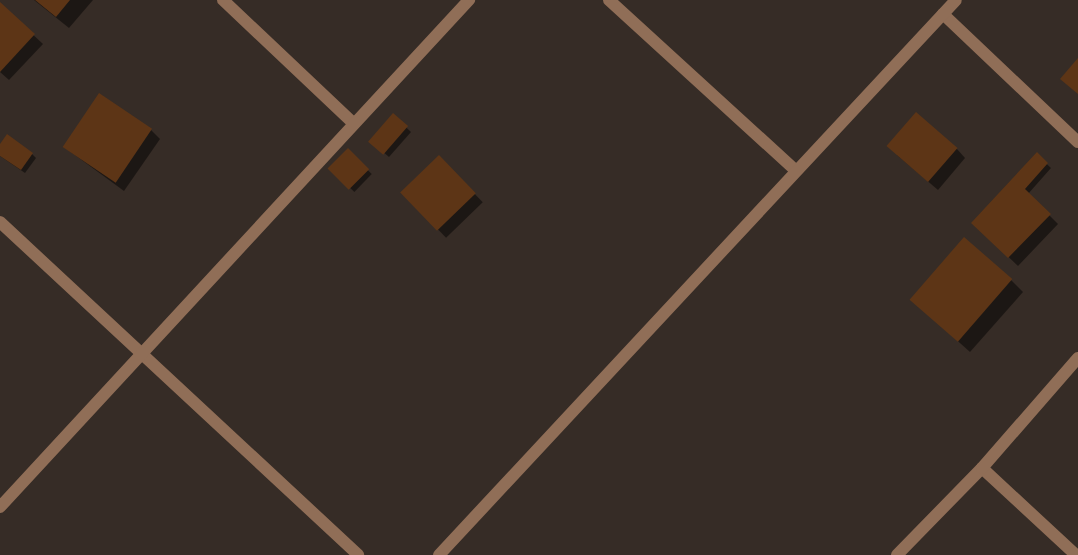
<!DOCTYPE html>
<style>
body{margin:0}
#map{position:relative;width:1078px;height:555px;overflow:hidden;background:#362c26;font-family:Inter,sans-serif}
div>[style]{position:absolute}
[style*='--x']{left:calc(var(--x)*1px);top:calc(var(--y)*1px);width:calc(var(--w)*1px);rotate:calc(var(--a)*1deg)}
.shadow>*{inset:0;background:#0007;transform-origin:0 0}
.building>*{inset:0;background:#5d3516;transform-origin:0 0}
.street>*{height:12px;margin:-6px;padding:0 6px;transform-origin:6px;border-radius:6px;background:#906e57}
span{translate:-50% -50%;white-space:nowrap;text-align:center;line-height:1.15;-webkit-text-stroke:4.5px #1a1613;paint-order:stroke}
</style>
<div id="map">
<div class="shadow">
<div style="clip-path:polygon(34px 0,93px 0,69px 28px)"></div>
<div style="clip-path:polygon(0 4px,43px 44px,9px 80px,0 72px)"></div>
<div style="clip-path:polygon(393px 115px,411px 132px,389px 157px,375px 145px)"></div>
<div style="clip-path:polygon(151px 130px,160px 139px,124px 191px,64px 147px)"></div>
<div style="clip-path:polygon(0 146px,32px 154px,36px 158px,25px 173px,0 156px)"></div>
<div style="clip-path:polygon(957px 149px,965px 158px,938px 190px,897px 155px)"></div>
<div style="left:348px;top:151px;width:33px;height:25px;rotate:44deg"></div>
<div style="clip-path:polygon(1037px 155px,1051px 168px,1028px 194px,1058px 224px,1018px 266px,973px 223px)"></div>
<div style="left:439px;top:157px;width:63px;height:51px;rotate:46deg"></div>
<div style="clip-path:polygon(1011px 280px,1023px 292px,970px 352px,912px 300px)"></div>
</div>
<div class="building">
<div style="clip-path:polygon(35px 0,70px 0,56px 17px)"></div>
<div style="clip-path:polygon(0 2px,35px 34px,0 72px)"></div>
<div style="clip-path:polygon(1078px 58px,1078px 94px,1060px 79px)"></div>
<div style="left:99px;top:93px;width:64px;height:65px;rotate:34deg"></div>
<div style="left:916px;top:112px;width:55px;height:45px;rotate:41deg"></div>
<div style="left:393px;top:113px;width:20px;height:38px;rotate:41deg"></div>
<div style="clip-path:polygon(7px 134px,33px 153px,21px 170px,0 156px,0 144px)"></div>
<div style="left:348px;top:148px;width:30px;height:29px;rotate:45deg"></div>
<div style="clip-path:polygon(1037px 152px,1048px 163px,1025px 189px,1051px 214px,1008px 258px,971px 223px)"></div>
<div style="left:439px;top:155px;width:53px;height:54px;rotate:46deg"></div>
<div style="left:964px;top:237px;width:64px;height:83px;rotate:41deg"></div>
</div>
<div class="street">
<div style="--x:223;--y:0;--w:180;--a:43.4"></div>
<div style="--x:609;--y:0;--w:253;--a:42.4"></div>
<div style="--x:943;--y:14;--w:186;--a:43.5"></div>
<div style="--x:0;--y:222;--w:489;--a:42.9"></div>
<div style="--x:982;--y:468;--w:128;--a:42.8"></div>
<div style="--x:0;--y:507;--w:691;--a:-47.23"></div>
<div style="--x:439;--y:555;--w:758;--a:-47.03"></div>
<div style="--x:897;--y:555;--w:122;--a:-45.7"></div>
<div style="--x:982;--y:468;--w:146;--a:-48.9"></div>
</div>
</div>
